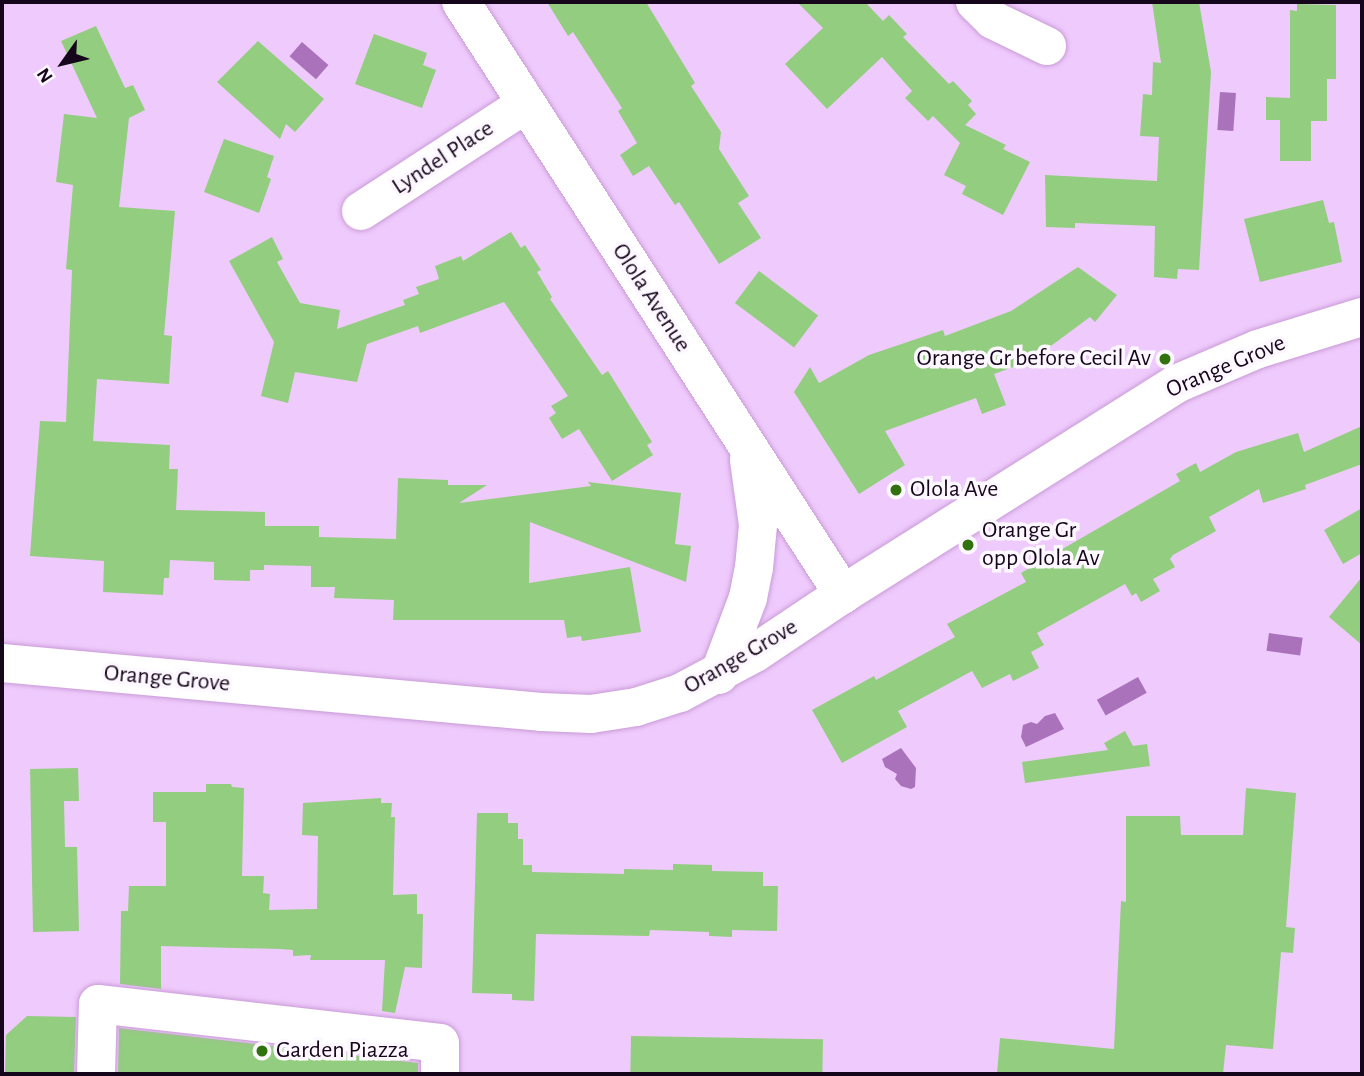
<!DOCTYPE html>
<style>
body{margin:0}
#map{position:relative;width:1364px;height:1076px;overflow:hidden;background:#efcafc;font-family:"Alegreya Sans",sans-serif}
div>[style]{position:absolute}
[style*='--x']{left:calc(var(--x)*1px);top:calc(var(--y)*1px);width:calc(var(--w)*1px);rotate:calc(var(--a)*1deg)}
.water>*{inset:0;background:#aa72bb;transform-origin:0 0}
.building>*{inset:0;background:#93cd7f;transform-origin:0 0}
.roads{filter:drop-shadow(0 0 2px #c99bd7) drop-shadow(0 0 2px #c99bd7)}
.minor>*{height:38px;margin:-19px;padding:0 19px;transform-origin:19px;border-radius:19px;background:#fff}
.dots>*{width:19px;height:19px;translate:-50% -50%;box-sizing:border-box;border:4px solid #fdf8ff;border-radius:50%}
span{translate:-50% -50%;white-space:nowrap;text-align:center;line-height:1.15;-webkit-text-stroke:7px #fdf8ff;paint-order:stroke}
.street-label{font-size:24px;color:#16061b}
.poi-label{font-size:24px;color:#16061b}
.right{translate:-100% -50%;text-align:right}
.left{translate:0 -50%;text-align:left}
.frame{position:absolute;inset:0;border:4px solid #16061b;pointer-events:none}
.north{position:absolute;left:28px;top:28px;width:70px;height:70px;-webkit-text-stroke:5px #fdf8ff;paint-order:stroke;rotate:236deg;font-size:19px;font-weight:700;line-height:28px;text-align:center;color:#16061b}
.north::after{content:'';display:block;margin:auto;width:24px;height:32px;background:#16061b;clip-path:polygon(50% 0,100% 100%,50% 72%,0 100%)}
</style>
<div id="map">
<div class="water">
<div style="left:302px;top:42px;width:35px;height:19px;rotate:41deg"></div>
<div style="left:1220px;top:92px;width:16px;height:38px;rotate:4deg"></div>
<div style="left:1269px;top:633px;width:34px;height:18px;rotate:8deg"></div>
<div style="left:1138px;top:677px;width:18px;height:47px;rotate:61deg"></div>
<div style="clip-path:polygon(1055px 713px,1064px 729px,1026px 747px,1021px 737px,1023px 725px,1031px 722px,1037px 724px,1045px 716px)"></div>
<div style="clip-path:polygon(901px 748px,916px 768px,915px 787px,911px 789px,901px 786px,895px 779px,897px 774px,885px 767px,882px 759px)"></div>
</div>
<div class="building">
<div style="clip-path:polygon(547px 2px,646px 2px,695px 83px,691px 86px,721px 132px,719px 149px,749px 196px,738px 203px,761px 238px,719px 264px,679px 202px,675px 205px,649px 166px,633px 176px,620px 155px,637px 143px,618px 111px,622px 108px,573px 32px,568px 36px)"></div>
<div style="clip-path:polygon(797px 2px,865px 2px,883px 21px,889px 15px,907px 34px,903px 37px,949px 84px,953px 81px,972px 101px,968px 105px,976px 114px,965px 125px,1006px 145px,1003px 149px,1030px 162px,1003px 215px,962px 194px,966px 186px,944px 175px,960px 143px,933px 116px,928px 121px,905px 98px,912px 91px,882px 57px,827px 109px,785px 64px,823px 28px)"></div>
<div style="clip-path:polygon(1152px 2px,1199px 2px,1211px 72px,1199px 270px,1178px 269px,1177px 279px,1154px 277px,1155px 226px,1075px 223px,1075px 228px,1046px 227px,1045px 175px,1157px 181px,1159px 137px,1140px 136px,1143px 94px,1152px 95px,1153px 62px,1161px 63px)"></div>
<div style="clip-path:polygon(1297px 4px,1336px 5px,1336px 79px,1327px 79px,1327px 121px,1311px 121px,1311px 161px,1280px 161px,1280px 120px,1266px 120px,1266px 97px,1290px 98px,1290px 10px,1297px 11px)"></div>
<div style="clip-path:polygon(96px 26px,125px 88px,133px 85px,145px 110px,129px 118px,119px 207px,175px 211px,164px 335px,172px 336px,169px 384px,97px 379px,93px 441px,170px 445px,169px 469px,178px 469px,176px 510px,265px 512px,265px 526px,319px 526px,319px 537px,396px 539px,398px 478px,448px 480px,448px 485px,487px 485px,459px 503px,591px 486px,588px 482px,681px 493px,675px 544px,691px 546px,686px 582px,530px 522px,529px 583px,630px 567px,641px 632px,582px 641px,581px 636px,567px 638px,564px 620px,393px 620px,394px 600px,334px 598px,335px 587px,311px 587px,311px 566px,264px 565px,264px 570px,250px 570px,250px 581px,214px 580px,214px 562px,170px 560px,169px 578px,164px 578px,163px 595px,103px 592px,104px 561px,30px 556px,40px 421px,66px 422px,72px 270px,66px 269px,73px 185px,56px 182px,64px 114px,97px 118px,61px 41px)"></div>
<div style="clip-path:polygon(374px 34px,427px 53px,423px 65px,436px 70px,422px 108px,355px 84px)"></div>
<div style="clip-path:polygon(258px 41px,324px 99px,295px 132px,286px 124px,280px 139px,217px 82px)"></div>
<div style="clip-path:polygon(224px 139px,274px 156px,267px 177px,271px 179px,259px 213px,204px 192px)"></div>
<div style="clip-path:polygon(1323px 200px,1329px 223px,1334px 222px,1342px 262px,1260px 282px,1244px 219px)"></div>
<div style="clip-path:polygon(511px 232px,521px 248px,525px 245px,541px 270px,537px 272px,552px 297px,550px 299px,602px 375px,608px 371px,652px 442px,647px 445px,653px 455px,612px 481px,579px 429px,562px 439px,549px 418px,556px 413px,551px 406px,568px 396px,504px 302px,420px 333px,418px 326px,367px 344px,357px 382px,295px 372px,288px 403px,261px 396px,274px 342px,229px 261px,272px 237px,283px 259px,277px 262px,300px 303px,340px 310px,337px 329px,405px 305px,403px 300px,419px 294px,416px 287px,439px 279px,435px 266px,461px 256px,463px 261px)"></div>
<div style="clip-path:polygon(1078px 267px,1117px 295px,1095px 322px,1090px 317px,1040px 354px,1041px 357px,994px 374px,1006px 405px,982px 414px,976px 398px,885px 431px,905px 465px,859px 494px,794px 392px,810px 367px,819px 383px,869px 355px,943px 330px,945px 336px,1011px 311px)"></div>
<div style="left:759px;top:271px;width:74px;height:40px;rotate:37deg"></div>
<div style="clip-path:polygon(1362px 426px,1362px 464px,1305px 485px,1306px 489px,1263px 503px,1259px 489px,1209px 517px,1216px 531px,1173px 555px,1170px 559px,1175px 567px,1153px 579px,1160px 591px,1141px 602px,1136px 593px,1132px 596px,1125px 584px,1037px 633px,1044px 645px,1031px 652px,1039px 668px,1013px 681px,1010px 674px,982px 688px,972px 671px,898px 711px,907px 727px,842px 763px,812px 710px,874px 676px,876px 680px,955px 637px,947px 624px,1026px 582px,1021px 573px,1180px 481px,1176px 474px,1196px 463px,1200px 472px,1236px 452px,1298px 433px,1304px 452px)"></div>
<div style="clip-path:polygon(1362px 508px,1362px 553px,1343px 564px,1324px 530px)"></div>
<div style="clip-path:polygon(1362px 577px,1362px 645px,1329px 617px)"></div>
<div style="clip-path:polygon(1125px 731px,1133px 746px,1147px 744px,1150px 766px,1025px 783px,1022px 762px,1108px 750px,1104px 743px)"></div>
<div style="clip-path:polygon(78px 768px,79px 801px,64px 801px,65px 847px,77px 847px,79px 931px,33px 932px,30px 769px)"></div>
<div style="clip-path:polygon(206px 784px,231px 784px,232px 787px,244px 788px,242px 876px,264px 876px,263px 893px,270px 894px,269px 910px,317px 909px,318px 836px,302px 835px,303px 803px,381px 798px,381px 803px,392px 803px,391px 817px,395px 817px,393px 895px,417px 894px,417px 914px,423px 914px,422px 968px,405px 967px,395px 1013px,382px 1011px,385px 960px,310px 960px,311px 955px,293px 956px,293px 950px,280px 949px,161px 946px,161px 989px,120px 984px,121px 911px,128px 911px,129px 886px,166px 886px,166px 822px,153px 822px,153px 792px,206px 792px)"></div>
<div style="clip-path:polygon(1246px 788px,1296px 793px,1286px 927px,1295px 928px,1293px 953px,1281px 952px,1273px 1049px,1226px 1045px,1223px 1074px,997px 1074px,1000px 1038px,1114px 1049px,1121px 901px,1126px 902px,1126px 816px,1180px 816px,1181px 835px,1243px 835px)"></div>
<div style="clip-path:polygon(477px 813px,508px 813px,508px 823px,518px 823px,518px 839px,523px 839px,523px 865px,532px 865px,532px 872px,624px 874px,624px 869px,673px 870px,673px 864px,712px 865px,712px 871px,763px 872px,763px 886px,778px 886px,777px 931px,732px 930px,732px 937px,709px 936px,709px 932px,650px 930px,649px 936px,536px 934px,534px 1001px,512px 1000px,512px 994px,472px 993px)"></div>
<div style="clip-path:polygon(27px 1016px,76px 1017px,74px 1074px,5px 1074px,6px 1035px)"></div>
<div style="clip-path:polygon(119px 1028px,418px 1063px,418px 1074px,118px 1074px)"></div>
<div style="left:631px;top:1036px;width:192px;height:38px;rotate:1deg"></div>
</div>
<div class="roads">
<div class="minor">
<div style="--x:461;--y:2;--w:705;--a:57.17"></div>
<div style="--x:975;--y:2;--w:25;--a:45"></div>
<div style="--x:993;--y:20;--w:60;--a:25.7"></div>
<div style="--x:361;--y:211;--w:197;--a:-33"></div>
<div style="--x:2;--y:663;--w:541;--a:5.19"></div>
<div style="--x:541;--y:712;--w:50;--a:2.3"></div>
<div style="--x:591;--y:714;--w:46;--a:-8.8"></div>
<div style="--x:636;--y:707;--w:46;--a:-17.7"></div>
<div style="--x:680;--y:693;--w:85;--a:-28.1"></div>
<div style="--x:755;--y:653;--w:106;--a:-33.8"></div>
<div style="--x:843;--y:594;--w:394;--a:-32.2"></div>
<div style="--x:1176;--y:384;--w:89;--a:-23.1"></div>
<div style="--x:1258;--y:349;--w:109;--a:-17.1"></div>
<div style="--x:719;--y:675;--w:82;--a:-69.4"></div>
<div style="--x:748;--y:598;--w:31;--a:-79"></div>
<div style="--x:754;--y:568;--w:43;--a:-84.7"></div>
<div style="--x:758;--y:525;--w:66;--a:-97.9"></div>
<div style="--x:96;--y:1074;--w:70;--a:-88.4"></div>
<div style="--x:98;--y:1004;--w:344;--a:6.5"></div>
<div style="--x:440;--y:1043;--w:31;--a:90"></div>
</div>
</div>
<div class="dots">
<div style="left:1165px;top:359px;background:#31720e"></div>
<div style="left:896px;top:490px;background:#31720e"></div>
<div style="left:968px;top:545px;background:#31720e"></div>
<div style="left:262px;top:1051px;background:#31720e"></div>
</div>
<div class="street-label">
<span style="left:443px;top:158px;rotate:-33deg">Lyndel Place</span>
<span style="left:651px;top:298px;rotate:57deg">Olola Avenue</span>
<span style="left:1226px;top:367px;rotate:-23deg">Orange Grove</span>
<span style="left:741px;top:657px;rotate:-30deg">Orange Grove</span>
<span style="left:167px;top:679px;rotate:5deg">Orange Grove</span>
</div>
<div class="poi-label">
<span class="right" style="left:1151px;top:359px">Orange Gr before Cecil Av</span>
<span class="left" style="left:910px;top:490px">Olola Ave</span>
<span class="left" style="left:982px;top:545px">Orange Gr<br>opp Olola Av</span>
<span class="left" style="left:276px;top:1051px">Garden Piazza</span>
</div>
<div class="frame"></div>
<div class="north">N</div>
</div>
